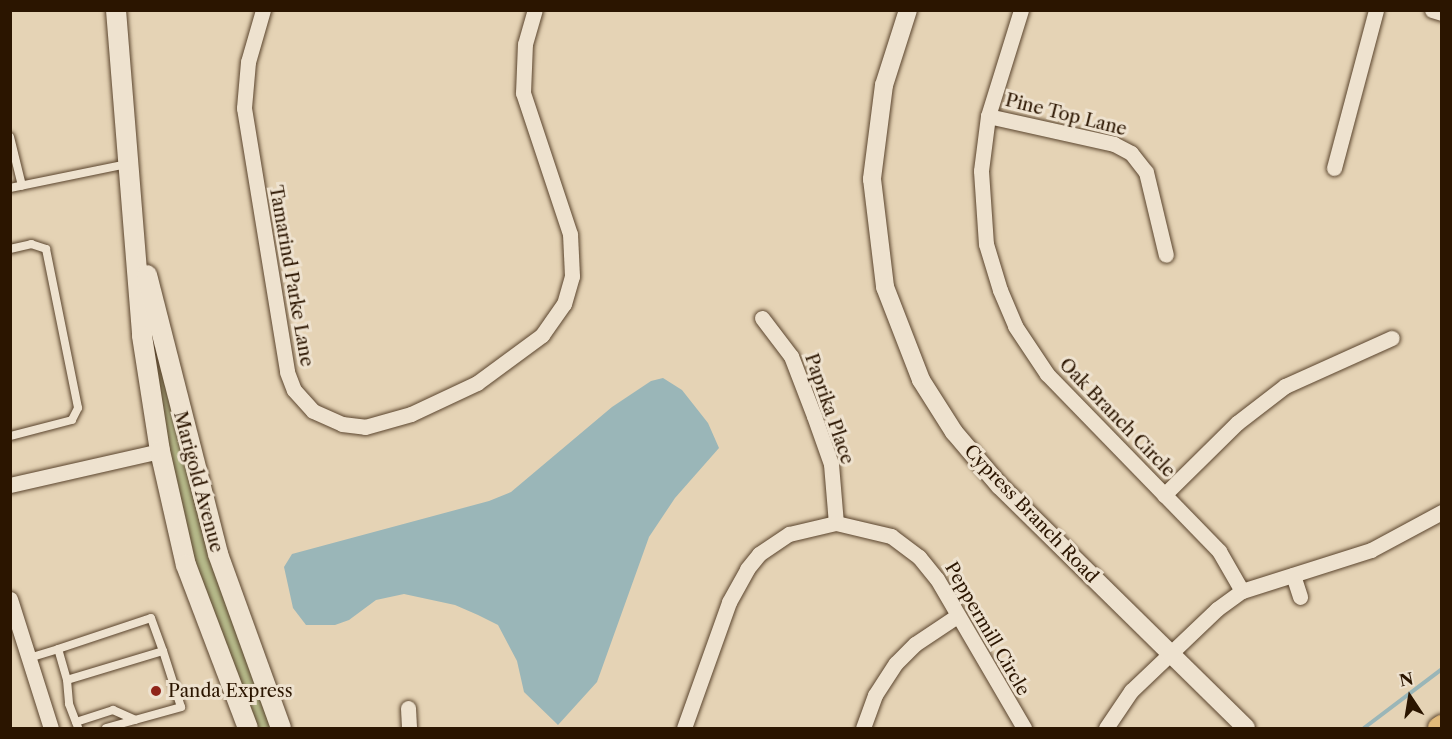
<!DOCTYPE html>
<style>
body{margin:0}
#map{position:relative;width:1452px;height:739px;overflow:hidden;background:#e5d3b5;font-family:"Libre Caslon Text",serif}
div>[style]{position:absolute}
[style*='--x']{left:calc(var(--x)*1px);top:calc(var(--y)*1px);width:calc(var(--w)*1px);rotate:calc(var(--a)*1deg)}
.green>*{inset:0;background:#b7bb8b}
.water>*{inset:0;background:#9ab6b8}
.stream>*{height:4px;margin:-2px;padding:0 2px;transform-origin:2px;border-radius:2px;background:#9ab6b8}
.roads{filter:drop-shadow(0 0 2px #5a442d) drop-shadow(0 0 2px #5a442d)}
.service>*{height:8px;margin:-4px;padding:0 4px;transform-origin:4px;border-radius:4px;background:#eee2cf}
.minor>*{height:15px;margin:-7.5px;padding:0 7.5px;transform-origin:7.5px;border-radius:7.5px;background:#eee2cf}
.tertiary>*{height:18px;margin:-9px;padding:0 9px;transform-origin:9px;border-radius:9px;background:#eee2cf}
.secondary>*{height:20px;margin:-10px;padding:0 10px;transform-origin:10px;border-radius:10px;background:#eee2cf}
.primary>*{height:22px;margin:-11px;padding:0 11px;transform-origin:11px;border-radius:11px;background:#e2ba7a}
.dots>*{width:16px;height:16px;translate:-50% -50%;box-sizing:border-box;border:3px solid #eee2cf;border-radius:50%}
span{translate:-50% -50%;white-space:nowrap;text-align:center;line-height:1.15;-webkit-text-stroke:6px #eee2cf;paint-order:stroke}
.street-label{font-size:18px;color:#2b1500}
.poi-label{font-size:18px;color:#2b1500}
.left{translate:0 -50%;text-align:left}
.frame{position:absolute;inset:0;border:12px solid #2b1500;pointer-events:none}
.north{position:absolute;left:1380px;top:667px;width:60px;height:60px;-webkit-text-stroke:4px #eee2cf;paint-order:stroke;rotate:348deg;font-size:16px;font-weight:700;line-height:24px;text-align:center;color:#2b1500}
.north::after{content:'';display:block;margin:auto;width:21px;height:27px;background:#2b1500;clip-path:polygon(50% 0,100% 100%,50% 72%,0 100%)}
</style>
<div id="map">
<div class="green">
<div style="clip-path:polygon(145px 297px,211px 556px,273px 728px,255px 728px,193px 563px,167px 449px)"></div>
</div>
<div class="water">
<div style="clip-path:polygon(663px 378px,682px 390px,708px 423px,719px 448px,675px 498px,649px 537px,597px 682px,558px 725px,524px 692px,517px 661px,498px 625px,478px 615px,455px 605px,404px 594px,376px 600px,349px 620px,335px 625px,306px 625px,293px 608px,284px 567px,292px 554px,489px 501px,511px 492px,612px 407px,651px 381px)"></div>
</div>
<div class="stream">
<div style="--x:1364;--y:728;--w:98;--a:-37.1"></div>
</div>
<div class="roads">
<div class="service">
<div style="--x:10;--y:137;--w:50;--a:76.2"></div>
<div style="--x:10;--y:188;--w:119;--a:-11.6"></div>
<div style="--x:10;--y:249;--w:22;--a:-13"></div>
<div style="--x:31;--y:244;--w:16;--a:18"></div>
<div style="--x:46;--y:249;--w:162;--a:78.6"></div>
<div style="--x:78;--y:408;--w:13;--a:117"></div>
<div style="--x:72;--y:420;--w:64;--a:165.5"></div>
<div style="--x:29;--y:658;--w:30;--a:-17"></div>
<div style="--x:58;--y:649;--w:98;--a:-18.4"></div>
<div style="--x:151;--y:618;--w:35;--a:70"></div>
<div style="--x:163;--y:651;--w:100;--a:163.2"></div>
<div style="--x:67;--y:680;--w:32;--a:-106"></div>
<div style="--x:67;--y:680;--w:24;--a:85"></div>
<div style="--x:69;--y:704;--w:26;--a:69"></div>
<div style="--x:76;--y:722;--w:39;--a:-18"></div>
<div style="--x:113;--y:710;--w:24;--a:24"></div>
<div style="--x:106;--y:728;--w:78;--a:-15.6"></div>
<div style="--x:181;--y:707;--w:59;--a:-107.8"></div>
</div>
<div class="minor">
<div style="--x:263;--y:10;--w:54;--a:106.1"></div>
<div style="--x:248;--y:62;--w:46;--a:95"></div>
<div style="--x:244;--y:108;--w:267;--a:80.7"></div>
<div style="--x:287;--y:372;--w:19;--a:69"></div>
<div style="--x:294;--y:390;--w:28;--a:48"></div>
<div style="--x:313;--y:411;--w:32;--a:24"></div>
<div style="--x:342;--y:424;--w:23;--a:7"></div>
<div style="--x:365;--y:427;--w:48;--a:-15.8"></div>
<div style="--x:411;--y:414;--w:73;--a:-25.2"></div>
<div style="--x:477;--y:383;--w:81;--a:-36.4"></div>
<div style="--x:542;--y:335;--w:38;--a:-55"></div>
<div style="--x:564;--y:304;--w:29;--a:-74"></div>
<div style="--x:572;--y:276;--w:42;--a:-92.7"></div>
<div style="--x:570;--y:234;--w:149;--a:-108.4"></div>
<div style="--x:523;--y:93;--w:49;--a:-87.7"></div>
<div style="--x:525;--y:44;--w:35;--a:-74"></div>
<div style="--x:1021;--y:10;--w:111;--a:107.3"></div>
<div style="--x:988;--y:116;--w:55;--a:97.3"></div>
<div style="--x:981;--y:171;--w:73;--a:86.1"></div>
<div style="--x:986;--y:244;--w:48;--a:73.1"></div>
<div style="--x:1000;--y:290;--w:39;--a:67"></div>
<div style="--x:1015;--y:326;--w:58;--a:56.3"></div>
<div style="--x:1047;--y:374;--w:247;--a:45.8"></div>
<div style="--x:1219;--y:551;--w:46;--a:60.1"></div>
<div style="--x:1432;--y:10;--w:10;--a:17"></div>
<div style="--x:988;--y:116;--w:129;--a:12.5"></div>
<div style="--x:1114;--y:144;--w:19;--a:28"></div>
<div style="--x:1131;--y:153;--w:24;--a:52"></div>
<div style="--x:1146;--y:172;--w:85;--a:76.5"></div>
<div style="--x:1334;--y:168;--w:163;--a:-75.1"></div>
<div style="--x:762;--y:318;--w:48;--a:52.7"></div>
<div style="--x:791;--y:356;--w:64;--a:69"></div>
<div style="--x:814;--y:416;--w:51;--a:70.5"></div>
<div style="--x:831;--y:464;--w:59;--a:85.2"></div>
<div style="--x:10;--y:485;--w:154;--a:-12.8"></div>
<div style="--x:1164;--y:495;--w:103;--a:-44.6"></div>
<div style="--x:1237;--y:423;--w:61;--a:-37.6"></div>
<div style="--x:1285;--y:386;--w:117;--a:-24.2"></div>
<div style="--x:1293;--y:575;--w:23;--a:72"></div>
<div style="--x:10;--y:599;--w:135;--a:72.4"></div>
<div style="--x:408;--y:708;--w:20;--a:87"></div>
<div style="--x:684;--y:728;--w:134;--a:-70.3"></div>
<div style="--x:729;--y:602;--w:38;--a:-61"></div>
<div style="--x:747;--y:569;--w:19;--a:-51"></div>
<div style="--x:759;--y:554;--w:36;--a:-34"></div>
<div style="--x:789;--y:534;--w:48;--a:-13.2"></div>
<div style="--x:836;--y:523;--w:57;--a:13.3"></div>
<div style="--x:891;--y:536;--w:35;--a:37"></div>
<div style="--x:919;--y:557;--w:28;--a:51"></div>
<div style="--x:937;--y:579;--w:173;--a:59.7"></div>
<div style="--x:863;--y:728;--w:35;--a:-70"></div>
<div style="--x:875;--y:695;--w:38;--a:-57"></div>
<div style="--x:896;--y:663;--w:27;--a:-45"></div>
<div style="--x:915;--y:644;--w:50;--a:-33.7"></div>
<div style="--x:1106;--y:728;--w:45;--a:-56"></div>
<div style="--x:1131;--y:691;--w:119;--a:-43.6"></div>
<div style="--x:1217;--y:609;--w:31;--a:-36"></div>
<div style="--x:1242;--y:591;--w:135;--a:-17.6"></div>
<div style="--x:1371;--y:550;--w:81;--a:-28.2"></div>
</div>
<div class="tertiary">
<div style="--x:908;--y:10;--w:79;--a:107.7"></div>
<div style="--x:884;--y:85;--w:95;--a:97.3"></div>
<div style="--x:872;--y:179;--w:109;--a:83.1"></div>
<div style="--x:885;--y:287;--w:100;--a:68.8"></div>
<div style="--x:921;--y:380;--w:62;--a:57.6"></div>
<div style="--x:954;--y:432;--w:71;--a:49.6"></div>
<div style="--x:1000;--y:486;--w:345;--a:44.5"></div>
</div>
<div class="secondary">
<div style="--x:116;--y:10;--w:327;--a:85.4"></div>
<div style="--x:142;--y:336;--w:116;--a:81.1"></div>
<div style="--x:160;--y:451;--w:117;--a:77.2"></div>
<div style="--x:186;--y:565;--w:174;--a:69.2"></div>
<div style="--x:147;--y:275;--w:288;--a:75.7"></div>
<div style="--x:218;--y:554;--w:185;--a:70.1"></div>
</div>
<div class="primary">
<div style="--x:1439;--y:728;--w:4;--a:-34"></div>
</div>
</div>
<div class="dots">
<div style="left:156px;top:691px;background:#8f2418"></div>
</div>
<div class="street-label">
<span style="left:1066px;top:115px;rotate:14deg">Pine Top Lane</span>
<span style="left:291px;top:276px;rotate:80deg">Tamarind Parke Lane</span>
<span style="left:829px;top:409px;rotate:71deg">Paprika Place</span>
<span style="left:1117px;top:418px;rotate:46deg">Oak Branch Circle</span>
<span style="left:198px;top:482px;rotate:75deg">Marigold Avenue</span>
<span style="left:1031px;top:514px;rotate:46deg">Cypress Branch Road</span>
<span style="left:987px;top:629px;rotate:60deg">Peppermill Circle</span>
</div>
<div class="poi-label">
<span class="left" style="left:168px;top:691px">Panda Express</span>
</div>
<div class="frame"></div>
<div class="north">N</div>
</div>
